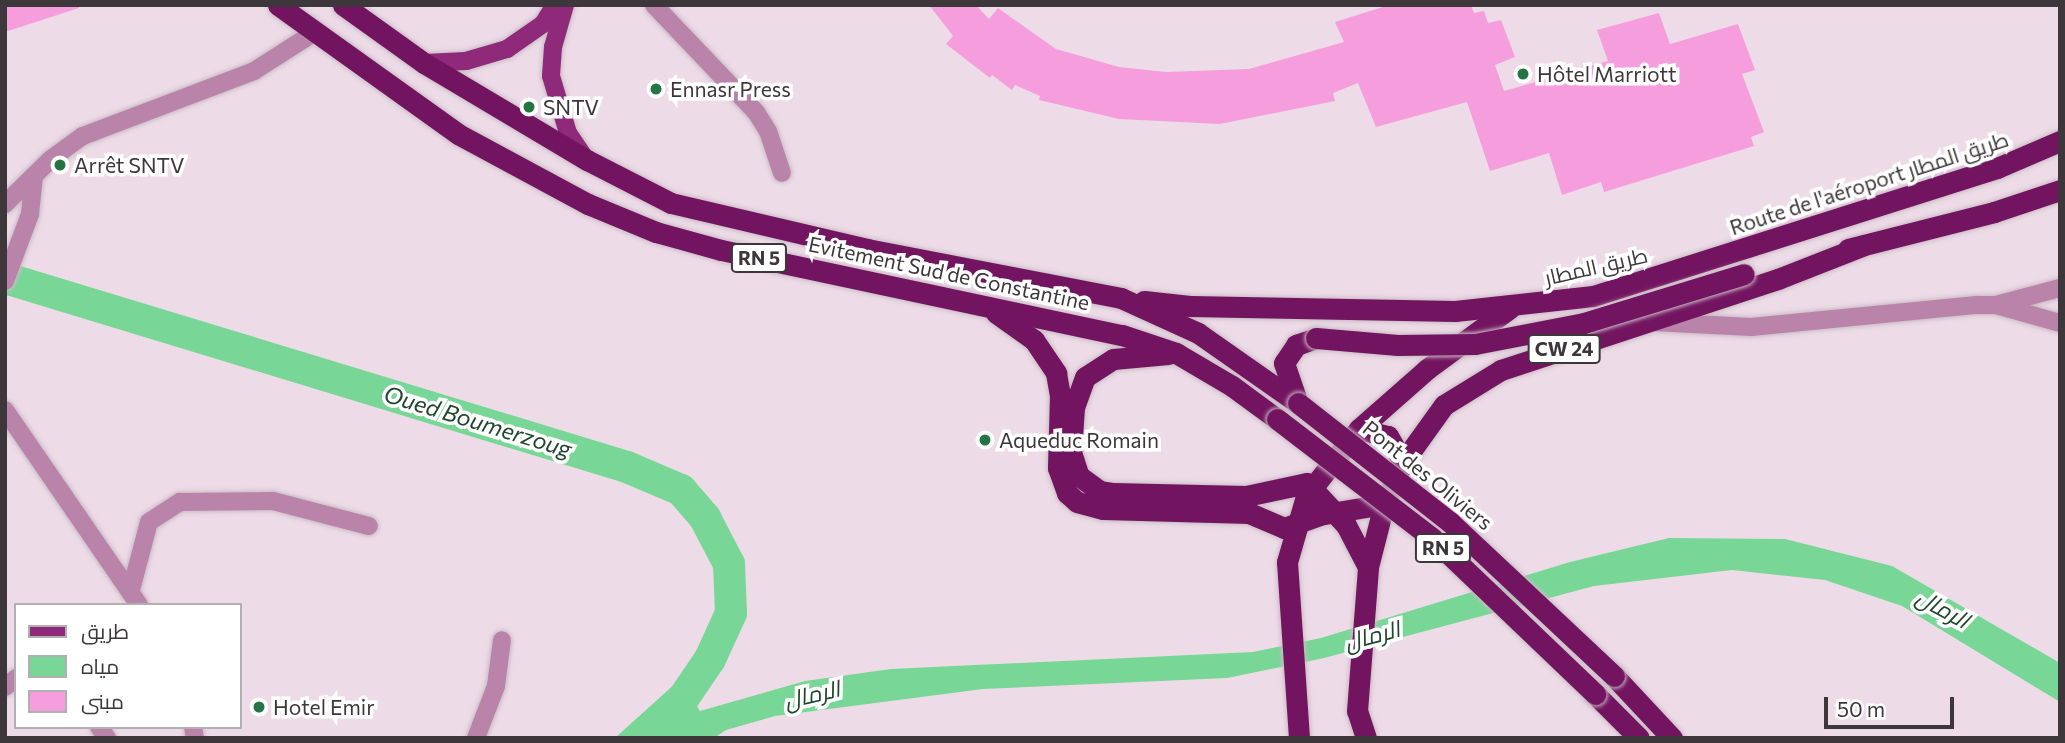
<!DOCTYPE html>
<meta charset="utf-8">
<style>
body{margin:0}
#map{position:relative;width:2065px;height:743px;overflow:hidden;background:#eddce7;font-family:Commissioner,Cairo,sans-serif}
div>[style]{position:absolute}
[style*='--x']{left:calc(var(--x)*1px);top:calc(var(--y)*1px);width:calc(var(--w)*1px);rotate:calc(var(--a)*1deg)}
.water>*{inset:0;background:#78d796}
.river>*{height:32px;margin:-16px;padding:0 16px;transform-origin:16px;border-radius:16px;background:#78d796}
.building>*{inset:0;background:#f69edd}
.roads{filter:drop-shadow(0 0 2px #cabbc5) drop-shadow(0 0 2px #cabbc5)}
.minor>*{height:18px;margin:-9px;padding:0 9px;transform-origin:9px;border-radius:9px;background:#ba83aa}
.major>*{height:18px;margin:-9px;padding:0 9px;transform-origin:9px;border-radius:9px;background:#8e2a79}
.highway>*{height:21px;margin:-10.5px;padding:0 10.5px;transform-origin:10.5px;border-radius:10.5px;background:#731460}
.bridges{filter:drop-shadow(0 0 2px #cabbc5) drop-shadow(0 0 2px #cabbc5)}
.highway-bridge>*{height:21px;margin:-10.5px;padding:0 10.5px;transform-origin:10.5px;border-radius:10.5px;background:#731460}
.dots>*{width:19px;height:19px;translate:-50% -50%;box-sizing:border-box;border:4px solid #fff;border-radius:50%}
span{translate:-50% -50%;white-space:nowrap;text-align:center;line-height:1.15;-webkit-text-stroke:7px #fff;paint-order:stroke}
.shield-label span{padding:2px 5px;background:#fff;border:2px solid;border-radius:5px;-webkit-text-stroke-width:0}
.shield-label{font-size:19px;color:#3d373b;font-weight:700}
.poi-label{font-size:21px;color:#3d373b}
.left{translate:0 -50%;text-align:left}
.street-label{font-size:21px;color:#3d373b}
.water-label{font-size:23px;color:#1f462c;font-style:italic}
.frame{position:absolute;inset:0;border:7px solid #3d373b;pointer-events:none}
.legend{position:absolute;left:14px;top:603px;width:228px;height:126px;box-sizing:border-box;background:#fff;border:2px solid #b1afb1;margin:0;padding:9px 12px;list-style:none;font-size:21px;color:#3d373b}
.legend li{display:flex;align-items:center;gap:14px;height:35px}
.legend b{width:35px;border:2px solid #b1afb1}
.scale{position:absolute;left:1824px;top:697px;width:130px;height:32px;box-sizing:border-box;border:4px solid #3d373b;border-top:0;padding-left:9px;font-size:21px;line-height:24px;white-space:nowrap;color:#3d373b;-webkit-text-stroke:5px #fff;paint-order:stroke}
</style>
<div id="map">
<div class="water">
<div style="clip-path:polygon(1669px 538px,1785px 539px,1892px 566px,2060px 663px,2060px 702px,1902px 606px,1825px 580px,1732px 570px,1594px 586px,1324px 658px,1227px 678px,983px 689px,775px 716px,726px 730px,714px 738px,615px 738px,688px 672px,703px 686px,693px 700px,700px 711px,805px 681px,891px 669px,1253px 652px,1321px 638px,1570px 562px)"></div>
</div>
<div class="river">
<div style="--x:5;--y:278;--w:650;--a:16.9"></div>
<div style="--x:627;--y:467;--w:59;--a:23.1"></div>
<div style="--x:681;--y:490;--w:37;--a:49"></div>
<div style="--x:705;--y:518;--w:52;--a:62.4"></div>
<div style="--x:729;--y:564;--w:49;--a:87.7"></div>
<div style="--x:731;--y:613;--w:51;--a:114.5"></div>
<div style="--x:710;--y:659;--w:68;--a:124.2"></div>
</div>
<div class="building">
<div style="clip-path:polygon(5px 5px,78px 5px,79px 8px,5px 32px)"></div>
<div style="clip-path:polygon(929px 5px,976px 5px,989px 19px,998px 8px,1056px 49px,1119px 67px,1166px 72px,1249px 69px,1344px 42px,1335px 22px,1389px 5px,1471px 5px,1474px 13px,1484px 11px,1488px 23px,1501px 20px,1515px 57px,1495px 65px,1504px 91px,1608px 61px,1597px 30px,1659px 13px,1670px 44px,1738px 24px,1755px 70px,1742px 74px,1764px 132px,1751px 137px,1754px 146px,1604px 192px,1601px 182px,1562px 195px,1549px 153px,1490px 171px,1467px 102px,1376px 127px,1358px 83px,1333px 93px,1335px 101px,1220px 124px,1119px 119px,1039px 100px,1040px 96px,1015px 85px,1012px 90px,992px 75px,990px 78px,946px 44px,953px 36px)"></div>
</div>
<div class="roads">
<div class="minor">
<div style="--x:654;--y:5;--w:148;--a:46.4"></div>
<div style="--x:756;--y:112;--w:22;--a:58"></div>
<div style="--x:768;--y:131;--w:44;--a:71.6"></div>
<div style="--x:5;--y:204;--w:64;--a:-44.4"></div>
<div style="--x:51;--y:159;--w:39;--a:-36"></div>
<div style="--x:83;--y:136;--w:183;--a:-20.8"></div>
<div style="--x:254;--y:71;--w:72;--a:-32.6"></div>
<div style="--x:5;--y:281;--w:72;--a:-69.5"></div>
<div style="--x:30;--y:214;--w:38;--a:-84"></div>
<div style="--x:1996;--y:305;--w:66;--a:-14.9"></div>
<div style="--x:1653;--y:322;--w:98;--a:2.9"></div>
<div style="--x:1751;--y:327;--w:227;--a:-5.6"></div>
<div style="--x:1977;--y:305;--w:19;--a:0"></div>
<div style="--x:1996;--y:305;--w:66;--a:15.7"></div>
<div style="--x:5;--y:410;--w:237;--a:55.5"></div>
<div style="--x:131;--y:590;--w:70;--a:-75.2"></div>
<div style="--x:149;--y:522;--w:37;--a:-33"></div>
<div style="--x:180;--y:502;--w:93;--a:-0.6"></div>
<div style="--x:273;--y:501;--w:99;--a:14.6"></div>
<div style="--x:5;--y:687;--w:14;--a:-39"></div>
<div style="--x:99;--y:727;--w:14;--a:54"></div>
<div style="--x:193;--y:727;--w:11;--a:80"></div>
<div style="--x:476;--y:738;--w:56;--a:-69"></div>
<div style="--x:496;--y:686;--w:46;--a:-82.6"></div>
</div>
<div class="major">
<div style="--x:565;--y:5;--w:44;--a:105.9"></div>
<div style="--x:553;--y:47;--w:29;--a:94"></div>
<div style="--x:551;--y:76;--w:59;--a:73.4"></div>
<div style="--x:568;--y:133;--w:30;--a:56"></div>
<div style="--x:424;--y:63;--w:42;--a:-2.7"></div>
<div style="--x:466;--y:61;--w:43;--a:-16.3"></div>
<div style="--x:507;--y:49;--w:44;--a:-34.8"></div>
<div style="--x:543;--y:24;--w:22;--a:-58"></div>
</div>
<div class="highway">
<div style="--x:278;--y:5;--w:221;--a:35.6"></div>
<div style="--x:458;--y:134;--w:148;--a:28.3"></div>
<div style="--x:588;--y:204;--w:74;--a:22.4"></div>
<div style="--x:656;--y:232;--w:67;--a:15.5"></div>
<div style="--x:721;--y:250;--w:410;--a:12"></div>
<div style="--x:1122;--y:335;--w:57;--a:18.4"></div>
<div style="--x:1176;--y:353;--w:65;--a:30.5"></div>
<div style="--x:1232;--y:386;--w:56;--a:36.3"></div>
<div style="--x:343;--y:5;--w:100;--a:35.6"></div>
<div style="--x:424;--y:63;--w:190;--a:30.8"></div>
<div style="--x:587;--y:160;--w:94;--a:27.1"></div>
<div style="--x:671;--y:203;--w:201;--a:13.2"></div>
<div style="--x:867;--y:249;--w:259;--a:10.9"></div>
<div style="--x:1121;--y:298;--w:85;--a:24.4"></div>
<div style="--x:1198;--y:333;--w:122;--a:35"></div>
<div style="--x:1848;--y:249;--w:151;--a:-14.2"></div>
<div style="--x:1994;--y:212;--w:70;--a:-18.4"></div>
<div style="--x:1144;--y:301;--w:46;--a:6.2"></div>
<div style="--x:1190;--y:306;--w:265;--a:1.1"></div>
<div style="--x:1455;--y:311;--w:139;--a:-6.2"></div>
<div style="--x:1593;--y:296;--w:424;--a:-17.6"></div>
<div style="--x:1997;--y:168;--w:69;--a:-23.2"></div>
<div style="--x:996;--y:313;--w:47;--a:35.4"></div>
<div style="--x:1034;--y:340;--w:40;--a:56"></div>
<div style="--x:1056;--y:373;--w:22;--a:80"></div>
<div style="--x:1060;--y:395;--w:73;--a:91.6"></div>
<div style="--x:1058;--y:468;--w:27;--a:70"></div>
<div style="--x:1067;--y:493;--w:13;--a:42"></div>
<div style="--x:1077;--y:502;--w:27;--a:15"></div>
<div style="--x:1103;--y:509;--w:146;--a:1.6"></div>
<div style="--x:1249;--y:513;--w:38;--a:23"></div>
<div style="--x:1284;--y:528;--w:37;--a:-20"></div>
<div style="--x:1319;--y:515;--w:66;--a:-9.6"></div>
<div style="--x:1168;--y:354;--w:55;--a:174.8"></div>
<div style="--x:1113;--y:359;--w:33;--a:147"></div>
<div style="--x:1085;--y:377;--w:32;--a:110"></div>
<div style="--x:1074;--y:407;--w:45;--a:93.8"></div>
<div style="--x:1071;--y:452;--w:25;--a:72"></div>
<div style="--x:1079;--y:476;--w:26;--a:36"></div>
<div style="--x:1100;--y:491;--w:12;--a:9"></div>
<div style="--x:1112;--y:493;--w:134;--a:1.3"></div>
<div style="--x:1246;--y:496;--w:62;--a:-12"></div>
<div style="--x:1307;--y:483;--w:57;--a:47.1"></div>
<div style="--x:1346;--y:525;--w:47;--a:62.4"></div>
<div style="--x:1297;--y:401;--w:40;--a:-108.9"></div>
<div style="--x:1284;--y:363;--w:22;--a:-56"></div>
<div style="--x:1296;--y:345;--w:21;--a:-19"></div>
<div style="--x:1359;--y:429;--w:30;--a:14"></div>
<div style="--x:1388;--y:436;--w:30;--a:60"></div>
<div style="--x:1614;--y:676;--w:85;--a:46.9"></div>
<div style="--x:1595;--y:694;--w:62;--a:45"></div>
<div style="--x:1299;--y:738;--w:176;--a:-93.9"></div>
<div style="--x:1287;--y:562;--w:69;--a:-73.9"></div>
<div style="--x:1306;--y:496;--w:85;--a:-51.7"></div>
<div style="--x:1359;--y:429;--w:91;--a:-41.4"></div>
<div style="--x:1427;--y:369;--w:103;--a:-36.3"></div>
<div style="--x:1366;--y:738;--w:28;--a:-108"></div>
<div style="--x:1357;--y:711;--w:144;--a:-85.6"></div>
<div style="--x:1368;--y:567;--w:65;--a:-75.7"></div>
<div style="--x:1384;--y:504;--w:46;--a:-65.7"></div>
<div style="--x:1403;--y:462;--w:70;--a:-54.3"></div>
<div style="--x:1444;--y:405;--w:67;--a:-31.6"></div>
<div style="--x:1501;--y:370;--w:292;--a:-18.2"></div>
<div style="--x:1778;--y:279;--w:90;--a:-21.4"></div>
</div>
</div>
<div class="bridges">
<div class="highway-bridge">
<div style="--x:1316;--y:338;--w:82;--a:4.9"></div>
<div style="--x:1398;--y:345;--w:77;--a:-0.7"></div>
<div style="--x:1475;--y:344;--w:111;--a:-10.9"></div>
<div style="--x:1584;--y:323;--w:167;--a:-17"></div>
<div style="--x:1298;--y:403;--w:193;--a:38.1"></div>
<div style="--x:1450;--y:522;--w:225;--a:43.2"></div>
<div style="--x:1277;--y:419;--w:195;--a:37.5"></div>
<div style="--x:1432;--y:538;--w:226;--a:43.7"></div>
</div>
</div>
<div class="dots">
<div style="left:1523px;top:74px;background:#267444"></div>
<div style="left:656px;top:89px;background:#267444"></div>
<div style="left:529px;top:107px;background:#267444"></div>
<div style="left:60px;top:165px;background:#267444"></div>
<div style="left:985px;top:440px;background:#267444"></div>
<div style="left:259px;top:707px;background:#267444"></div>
</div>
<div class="shield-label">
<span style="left:759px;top:258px">RN 5</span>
<span style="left:1564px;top:349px">CW 24</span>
<span style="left:1443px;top:548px">RN 5</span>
</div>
<div class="poi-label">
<span class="left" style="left:1537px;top:74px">Hôtel Marriott</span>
<span class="left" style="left:670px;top:89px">Ennasr Press</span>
<span class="left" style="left:543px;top:107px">SNTV</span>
<span class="left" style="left:74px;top:165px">Arrêt SNTV</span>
<span class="left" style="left:999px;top:440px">Aqueduc Romain</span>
<span class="left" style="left:273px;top:707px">Hotel Emir</span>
</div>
<div class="street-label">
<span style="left:1869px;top:183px;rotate:-18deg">Route de l'aéroport طريق المطار</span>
<span style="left:1596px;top:266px;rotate:-13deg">طريق المطار</span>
<span style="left:949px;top:273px;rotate:12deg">Evitement Sud de Constantine</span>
<span style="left:1428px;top:475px;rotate:39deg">Pont des Oliviers</span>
</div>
<div class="water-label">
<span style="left:478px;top:421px;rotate:17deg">Oued Boumerzoug</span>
<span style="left:1943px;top:608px;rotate:29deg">الرمال</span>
<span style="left:1372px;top:635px;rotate:-15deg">الرمال</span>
<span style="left:812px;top:694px;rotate:-13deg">الرمال</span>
</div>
<div class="frame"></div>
<ul class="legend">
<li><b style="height:9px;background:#8e2a79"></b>طريق</li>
<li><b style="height:19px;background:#78d796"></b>مياه</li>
<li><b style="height:19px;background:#f69edd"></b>مبنى</li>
</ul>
<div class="scale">50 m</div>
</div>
